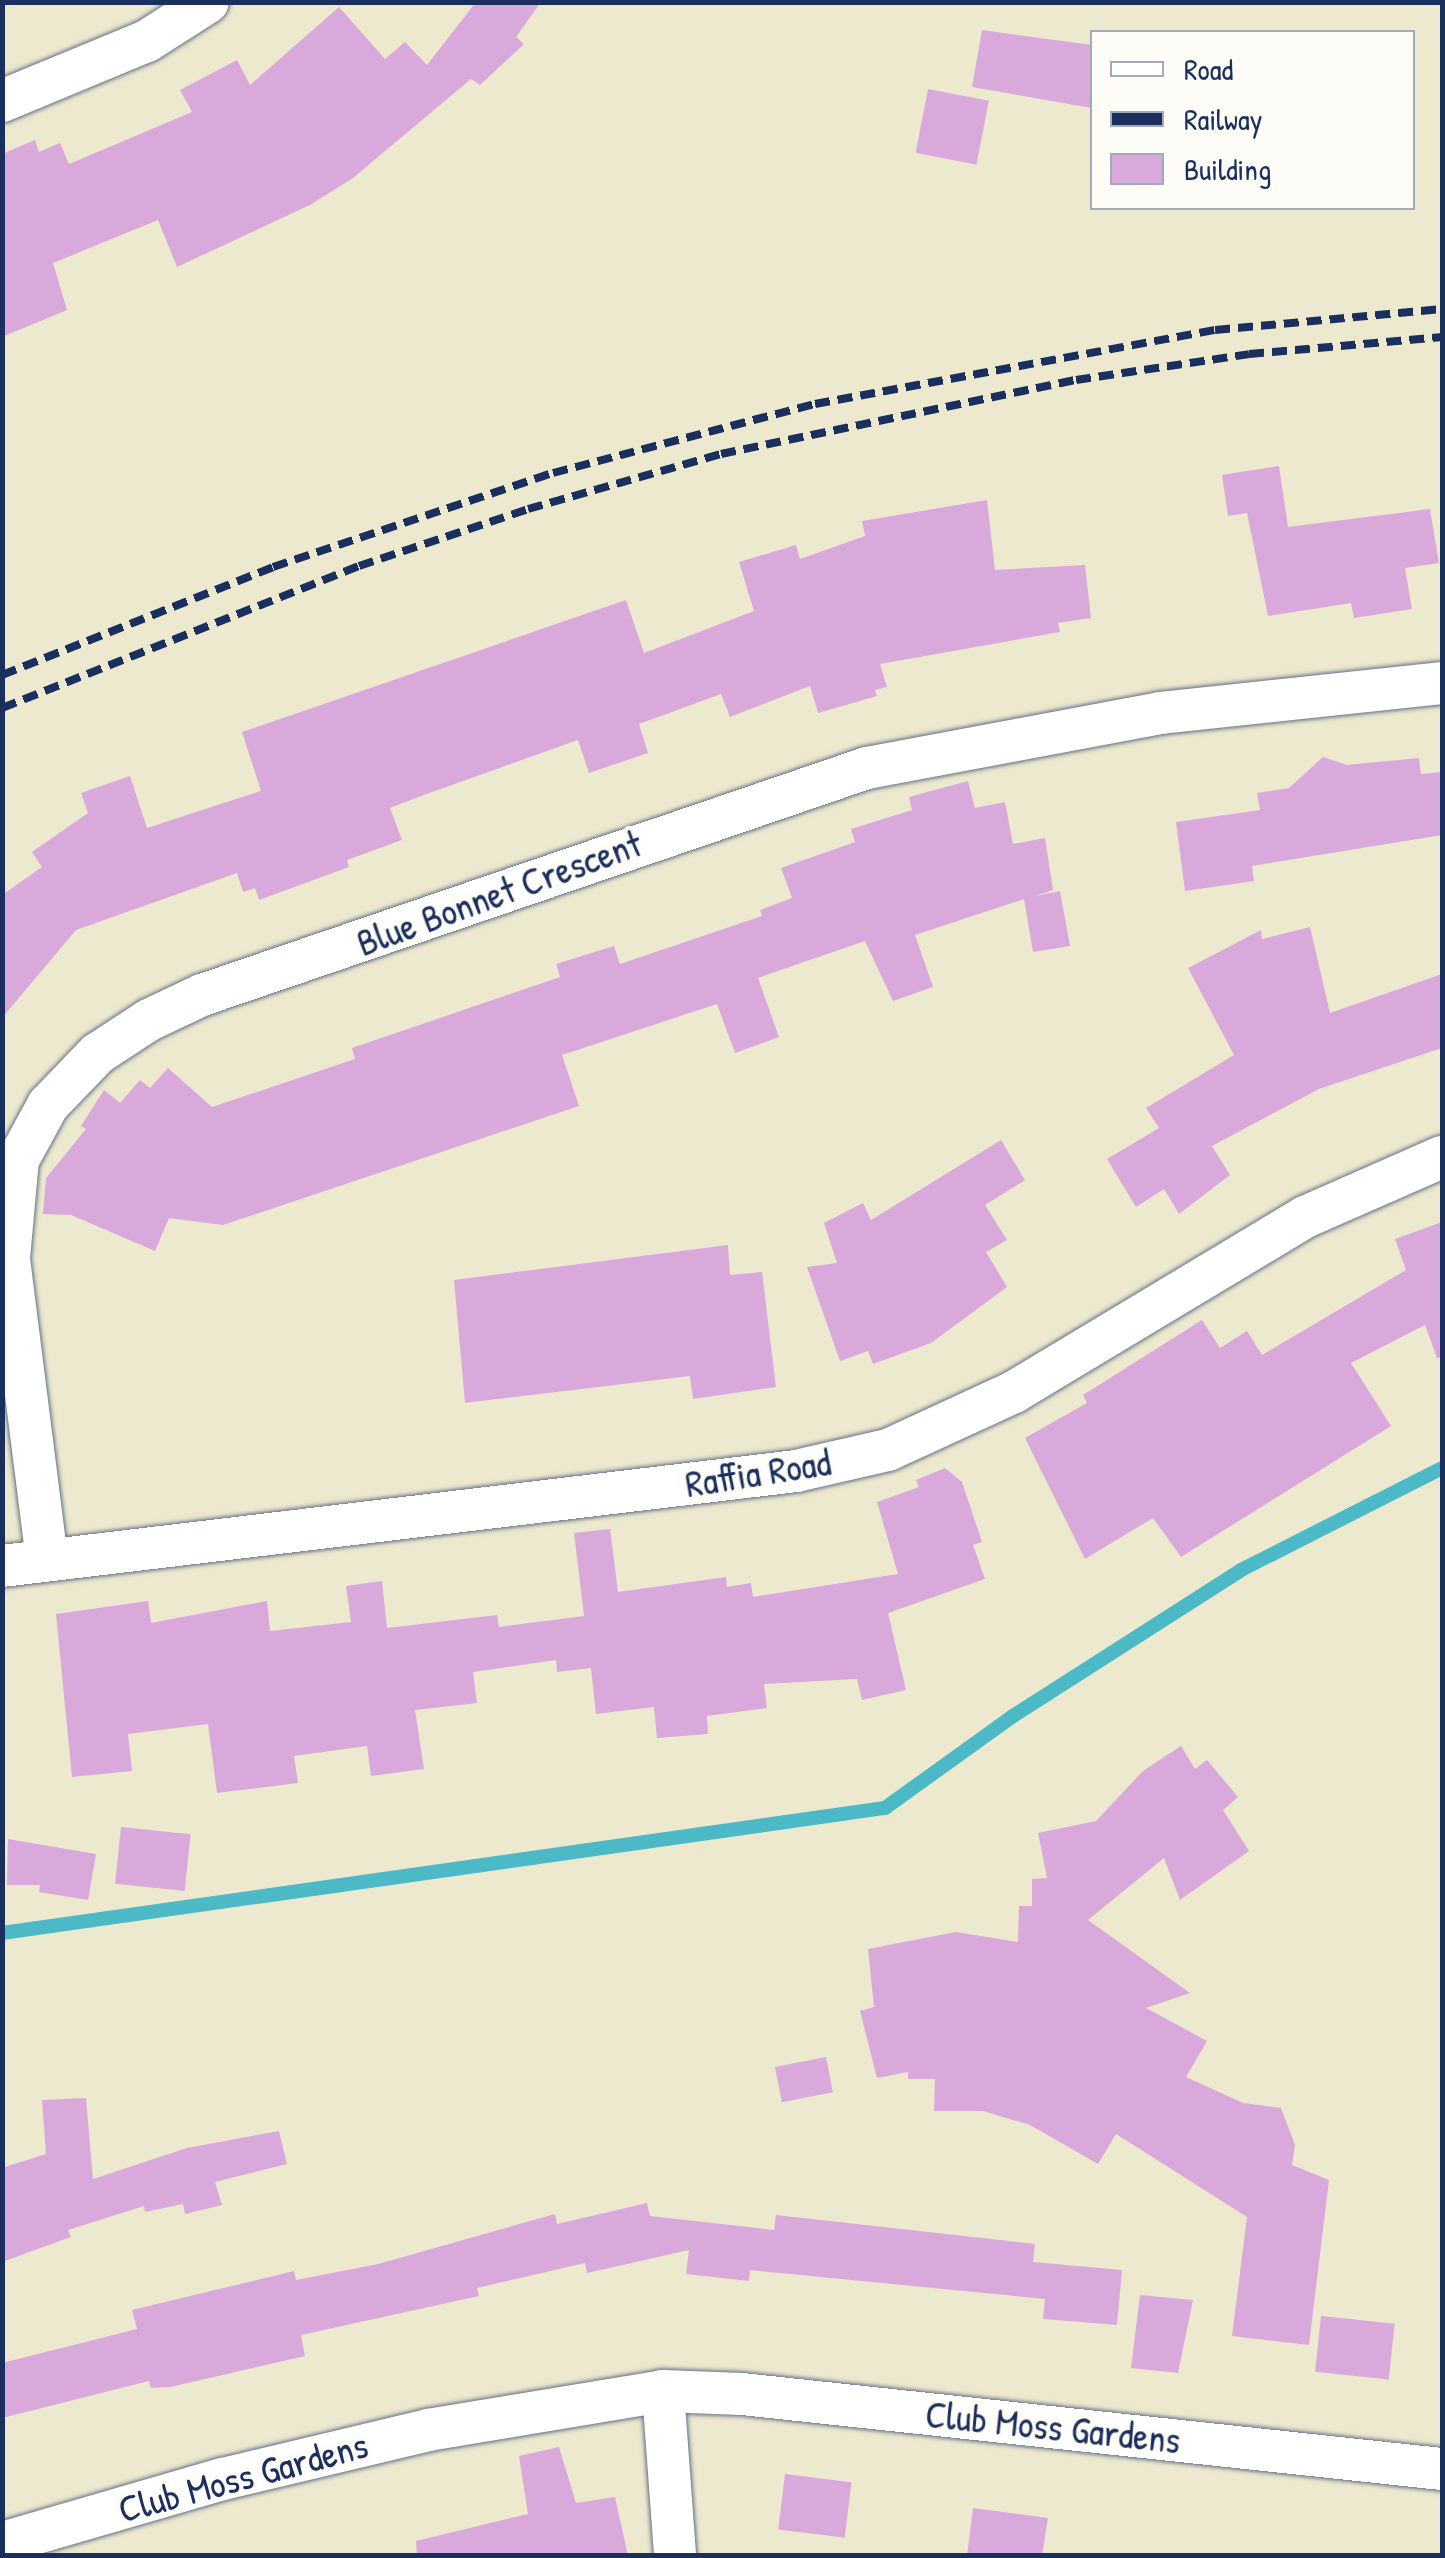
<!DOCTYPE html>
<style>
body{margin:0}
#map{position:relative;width:1445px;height:2558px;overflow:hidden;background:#ede9cf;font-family:"Patrick Hand",sans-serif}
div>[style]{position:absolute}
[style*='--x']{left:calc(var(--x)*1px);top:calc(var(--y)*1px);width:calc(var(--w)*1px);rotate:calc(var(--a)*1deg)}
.stream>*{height:14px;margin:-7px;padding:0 7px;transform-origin:7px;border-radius:7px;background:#4bb9c6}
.building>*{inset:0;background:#daa9db;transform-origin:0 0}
.roads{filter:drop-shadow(0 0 2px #647086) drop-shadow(0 0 2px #647086)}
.street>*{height:42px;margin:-21px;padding:0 21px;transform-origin:21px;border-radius:21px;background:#fff}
.rail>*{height:8px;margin-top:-4px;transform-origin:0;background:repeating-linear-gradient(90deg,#1b2f5e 0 15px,transparent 0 23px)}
span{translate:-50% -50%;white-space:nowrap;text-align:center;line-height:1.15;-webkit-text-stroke:8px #fdfcf7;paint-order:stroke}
.street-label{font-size:38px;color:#1b2f5e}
.frame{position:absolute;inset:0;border:5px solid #1b2f5e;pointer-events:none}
.legend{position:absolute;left:1090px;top:30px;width:325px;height:180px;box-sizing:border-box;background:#fdfcf7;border:2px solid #a3aaba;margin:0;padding:12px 18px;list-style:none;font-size:30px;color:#1b2f5e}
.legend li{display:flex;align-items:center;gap:20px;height:50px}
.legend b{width:50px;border:2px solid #a3aaba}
</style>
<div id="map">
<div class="stream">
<div style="--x:2;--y:1933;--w:892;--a:-8.06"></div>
<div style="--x:885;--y:1808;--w:158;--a:-35.7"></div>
<div style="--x:1013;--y:1716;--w:271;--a:-32.6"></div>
<div style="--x:1241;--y:1570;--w:225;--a:-26.9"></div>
</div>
<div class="building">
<div style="clip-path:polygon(476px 2px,541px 2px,516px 37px,524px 44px,480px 85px,471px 79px,353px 178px,310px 205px,177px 267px,158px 220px,53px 263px,67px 310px,2px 337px,2px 154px,35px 140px,39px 152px,60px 143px,69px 164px,192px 112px,180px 90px,237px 60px,250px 85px,339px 7px,385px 59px,405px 42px,427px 65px)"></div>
<div style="clip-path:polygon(982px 30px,1092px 45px,1092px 108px,972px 87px)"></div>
<div style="left:928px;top:89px;width:62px;height:65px;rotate:11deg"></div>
<div style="clip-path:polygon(1279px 466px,1288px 527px,1430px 509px,1439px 563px,1405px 568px,1412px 609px,1354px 618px,1351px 603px,1268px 616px,1247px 513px,1228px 516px,1222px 475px)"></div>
<div style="clip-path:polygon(987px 500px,995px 570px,1085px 565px,1091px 618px,1058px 623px,1060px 632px,880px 664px,887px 687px,875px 690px,877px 696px,818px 713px,810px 686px,730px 717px,721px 694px,639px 724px,648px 753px,589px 773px,578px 740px,421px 796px,390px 808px,402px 840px,347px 860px,349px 867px,259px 900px,255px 888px,243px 892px,237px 873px,76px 930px,2px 1018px,2px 895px,42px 867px,32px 852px,88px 813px,81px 793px,130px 776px,147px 828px,261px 791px,242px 732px,626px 600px,644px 653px,754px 611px,739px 562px,796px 545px,800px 559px,865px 536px,862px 521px)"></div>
<div style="clip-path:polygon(1323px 757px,1347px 765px,1419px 758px,1421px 774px,1442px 772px,1442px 835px,1252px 866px,1254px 881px,1185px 891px,1176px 822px,1260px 810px,1257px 793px,1289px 788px)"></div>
<div style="clip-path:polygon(968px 781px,975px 808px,1005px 802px,1013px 844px,1045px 838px,1053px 890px,1035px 896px,1060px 891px,1070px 946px,1033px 952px,1024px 899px,915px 935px,933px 987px,893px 1001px,865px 941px,758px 978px,779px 1037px,735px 1053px,717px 1004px,562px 1055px,579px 1106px,223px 1225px,169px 1218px,155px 1251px,71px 1215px,43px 1214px,46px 1178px,86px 1129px,81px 1126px,104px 1090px,120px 1103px,140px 1080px,150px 1088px,168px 1068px,212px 1107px,355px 1059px,352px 1048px,560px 977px,556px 964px,614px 946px,620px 964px,762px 916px,760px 910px,792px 898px,781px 868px,855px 842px,851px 829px,912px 810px,909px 797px)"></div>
<div style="clip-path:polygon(1310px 927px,1330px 1013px,1442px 974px,1442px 1048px,1319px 1089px,1212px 1146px,1230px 1175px,1179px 1214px,1164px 1189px,1136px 1207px,1107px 1159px,1159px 1128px,1146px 1108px,1234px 1055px,1188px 968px,1261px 930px,1262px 939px)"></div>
<div style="clip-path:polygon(1001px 1140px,1025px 1180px,985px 1205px,1007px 1240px,986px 1252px,1007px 1287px,931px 1343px,873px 1364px,868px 1351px,840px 1361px,807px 1267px,837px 1263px,824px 1223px,863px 1203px,871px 1220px)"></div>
<div style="clip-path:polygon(1442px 1222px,1442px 1357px,1437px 1358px,1425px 1325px,1351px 1363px,1391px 1426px,1181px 1557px,1153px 1518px,1085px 1559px,1025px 1438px,1087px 1403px,1083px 1395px,1202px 1320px,1220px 1348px,1247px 1331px,1262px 1355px,1406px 1270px,1395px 1239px)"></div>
<div style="clip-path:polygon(728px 1245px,730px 1275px,762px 1272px,776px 1387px,693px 1399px,690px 1376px,465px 1403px,454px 1280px)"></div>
<div style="clip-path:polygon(945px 1468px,962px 1482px,982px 1542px,973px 1545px,985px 1579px,888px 1613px,906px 1690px,862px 1700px,857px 1679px,764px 1684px,767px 1708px,707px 1716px,708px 1734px,657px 1738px,654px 1707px,596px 1714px,591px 1668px,557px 1672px,556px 1660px,473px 1672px,477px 1703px,415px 1710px,424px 1769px,371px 1776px,367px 1746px,294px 1756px,298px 1783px,217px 1793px,208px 1724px,128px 1734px,132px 1771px,72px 1777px,56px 1614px,148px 1601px,151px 1623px,267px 1601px,270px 1631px,351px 1622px,346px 1586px,382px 1581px,387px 1628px,497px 1615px,499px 1627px,584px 1616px,574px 1533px,610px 1529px,618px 1592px,726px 1577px,727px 1587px,751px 1583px,753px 1597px,898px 1574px,877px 1502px,919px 1487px,916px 1480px)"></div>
<div style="clip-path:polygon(1181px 1746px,1195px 1769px,1207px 1760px,1238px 1797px,1223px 1810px,1249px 1851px,1180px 1900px,1164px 1858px,1088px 1920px,1190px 1993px,1146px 2008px,1207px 2041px,1186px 2077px,1243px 2103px,1281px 2108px,1295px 2145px,1292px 2165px,1329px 2180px,1309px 2345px,1232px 2336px,1247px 2217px,1116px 2134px,1098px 2164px,1030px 2125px,983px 2111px,934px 2111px,935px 2079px,908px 2079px,908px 2072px,877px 2078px,860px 2011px,874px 2007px,868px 1949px,956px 1932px,1018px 1942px,1019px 1906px,1032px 1906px,1032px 1879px,1047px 1878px,1038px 1833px,1096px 1821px,1143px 1771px)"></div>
<div style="left:121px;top:1827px;width:70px;height:57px;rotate:6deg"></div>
<div style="clip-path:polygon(8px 1839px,96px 1854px,88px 1900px,39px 1892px,40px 1885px,7px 1885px)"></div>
<div style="left:826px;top:2057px;width:36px;height:52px;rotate:79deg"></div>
<div style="clip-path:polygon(86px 2098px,93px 2179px,187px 2148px,279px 2131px,287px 2164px,215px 2182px,222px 2205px,185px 2214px,183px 2204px,145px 2212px,144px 2206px,68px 2230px,71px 2237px,2px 2262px,2px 2168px,46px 2154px,42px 2100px)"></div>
<div style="clip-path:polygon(647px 2203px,650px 2216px,774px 2230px,776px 2215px,1035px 2244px,1033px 2262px,1122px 2270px,1117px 2325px,1043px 2319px,1045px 2299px,750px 2270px,749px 2281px,686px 2274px,689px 2250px,587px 2273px,585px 2263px,477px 2288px,479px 2296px,301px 2335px,305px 2356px,170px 2387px,151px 2388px,149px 2381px,2px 2418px,2px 2363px,137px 2329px,132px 2310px,294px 2271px,296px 2280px,378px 2264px,555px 2214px,557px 2224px)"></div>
<div style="clip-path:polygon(1140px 2295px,1193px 2300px,1178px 2373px,1131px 2368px)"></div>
<div style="left:1321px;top:2316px;width:74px;height:56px;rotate:6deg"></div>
<div style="clip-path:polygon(559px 2447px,576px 2503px,615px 2497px,628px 2556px,417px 2556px,416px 2541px,528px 2514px,519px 2456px)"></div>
<div style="left:785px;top:2474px;width:67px;height:56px;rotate:7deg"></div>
<div style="clip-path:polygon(973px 2508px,1048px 2518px,1042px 2556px,967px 2556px)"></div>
</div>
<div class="roads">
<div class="street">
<div style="--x:2;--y:101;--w:157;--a:-22.5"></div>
<div style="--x:147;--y:41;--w:72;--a:-32.6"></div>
<div style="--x:47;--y:1560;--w:304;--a:-97.2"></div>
<div style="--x:9;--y:1258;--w:98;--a:-84.8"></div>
<div style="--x:18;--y:1160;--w:63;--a:-61.4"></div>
<div style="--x:48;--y:1105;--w:71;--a:-46.1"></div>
<div style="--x:97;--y:1054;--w:62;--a:-33.2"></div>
<div style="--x:149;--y:1020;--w:59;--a:-25.3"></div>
<div style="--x:202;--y:995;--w:703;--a:-18.85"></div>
<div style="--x:867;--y:768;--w:299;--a:-10.6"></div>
<div style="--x:1161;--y:713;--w:283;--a:-6.1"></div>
<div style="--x:2;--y:1566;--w:800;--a:-6.82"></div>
<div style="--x:796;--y:1471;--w:94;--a:-12.9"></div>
<div style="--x:888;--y:1450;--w:139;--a:-24.7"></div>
<div style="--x:1014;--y:1392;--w:340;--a:-31"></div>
<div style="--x:1305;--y:1217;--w:150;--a:-23.7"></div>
<div style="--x:663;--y:2391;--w:165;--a:85.8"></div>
<div style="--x:2;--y:2543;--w:230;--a:-16.2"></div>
<div style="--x:223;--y:2479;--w:211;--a:-13.4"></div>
<div style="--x:428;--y:2430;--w:238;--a:-9.4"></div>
<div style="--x:663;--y:2391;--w:79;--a:2.2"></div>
<div style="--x:742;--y:2394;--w:704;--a:6.12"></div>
</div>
</div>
<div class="rail">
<div style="--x:2;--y:675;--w:292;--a:-21.7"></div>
<div style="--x:273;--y:567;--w:295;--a:-18.6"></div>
<div style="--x:553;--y:473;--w:271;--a:-14.8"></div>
<div style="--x:815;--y:404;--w:407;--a:-10.5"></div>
<div style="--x:1215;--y:330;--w:228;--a:-5.3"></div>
<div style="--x:2;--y:708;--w:384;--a:-21.7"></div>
<div style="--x:359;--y:566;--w:178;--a:-18.6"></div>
<div style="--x:528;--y:509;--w:201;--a:-15.9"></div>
<div style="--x:721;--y:454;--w:363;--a:-11.8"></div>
<div style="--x:1076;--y:380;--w:175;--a:-8.5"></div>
<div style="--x:1249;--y:354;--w:194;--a:-5"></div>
</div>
<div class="street-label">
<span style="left:499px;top:893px;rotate:-20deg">Blue Bonnet Crescent</span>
<span style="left:758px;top:1473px;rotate:-9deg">Raffia Road</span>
<span style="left:1053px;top:2427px;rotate:6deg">Club Moss Gardens</span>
<span style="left:243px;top:2477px;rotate:-15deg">Club Moss Gardens</span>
</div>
<div class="frame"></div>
<ul class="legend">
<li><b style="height:12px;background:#fff"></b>Road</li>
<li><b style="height:12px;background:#1b2f5e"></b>Railway</li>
<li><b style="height:28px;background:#daa9db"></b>Building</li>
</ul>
</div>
